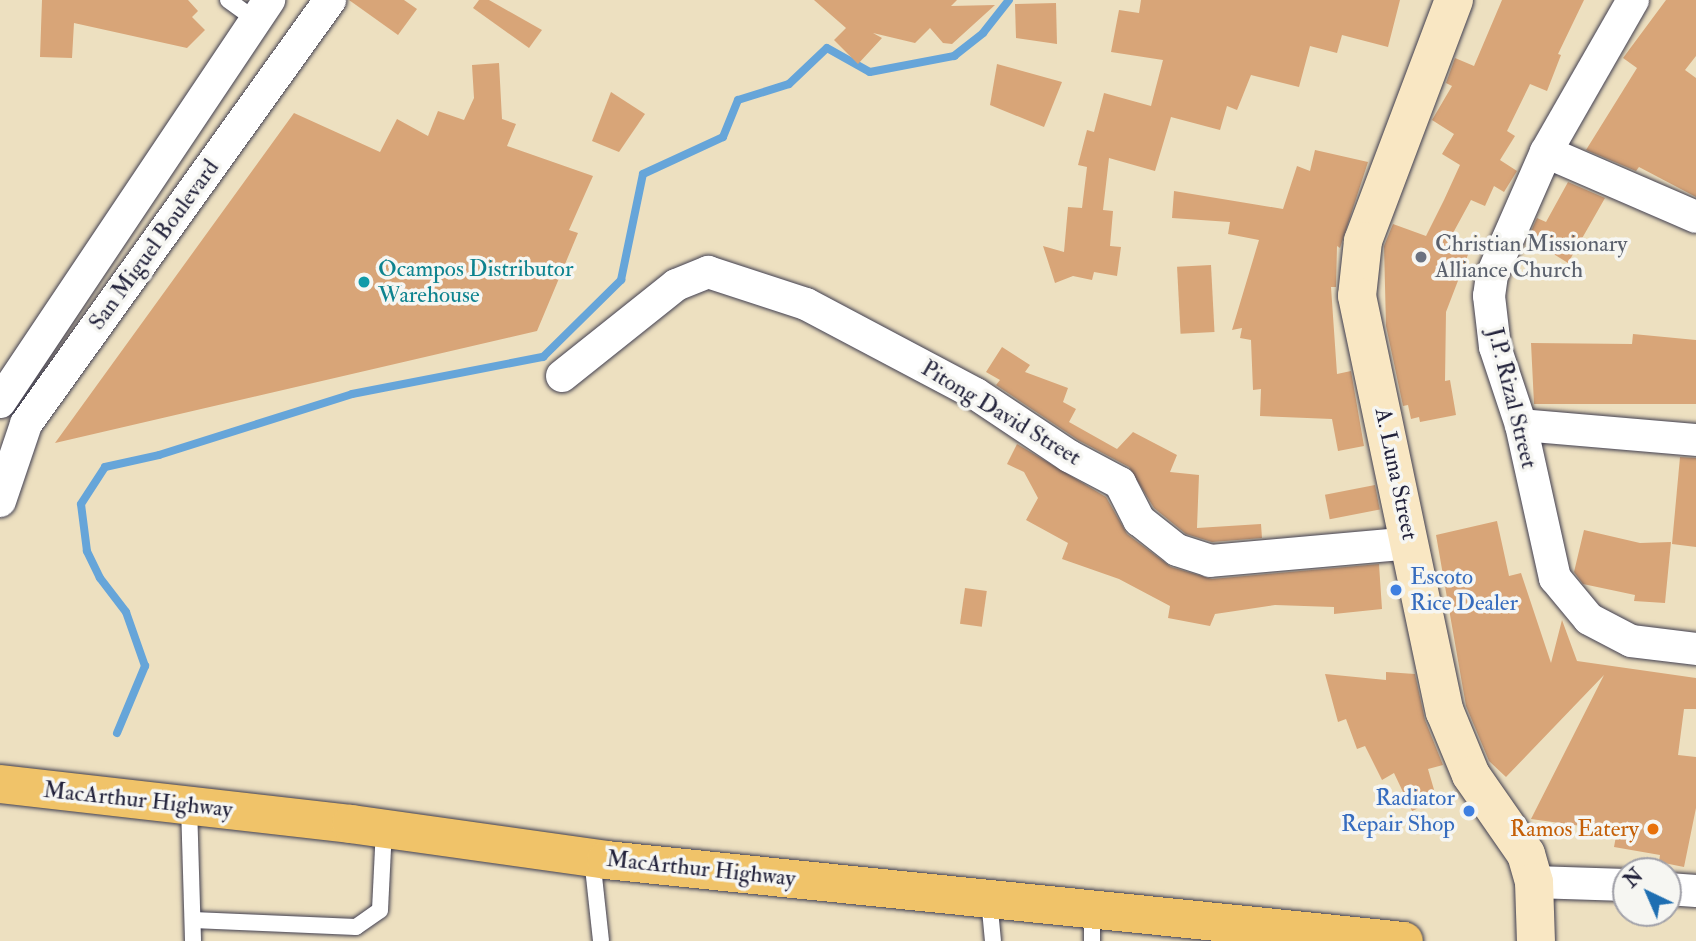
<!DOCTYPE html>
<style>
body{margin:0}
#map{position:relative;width:1696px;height:941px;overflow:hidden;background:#ede0c0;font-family:"IM FELL Double Pica",serif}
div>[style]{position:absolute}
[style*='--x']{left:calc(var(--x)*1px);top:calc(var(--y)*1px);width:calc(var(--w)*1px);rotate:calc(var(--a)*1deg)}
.stream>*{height:8px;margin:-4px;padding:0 4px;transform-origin:4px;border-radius:4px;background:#66a5d9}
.building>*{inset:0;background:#d8a578;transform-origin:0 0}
.roads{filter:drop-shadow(0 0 2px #403e4f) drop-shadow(0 0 2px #403e4f)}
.lane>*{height:16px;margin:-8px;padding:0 8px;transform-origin:8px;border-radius:8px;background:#fff}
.street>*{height:32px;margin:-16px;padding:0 16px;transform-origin:16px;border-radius:16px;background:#fff}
.secondary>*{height:38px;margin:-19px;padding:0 19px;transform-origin:19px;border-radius:19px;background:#f9e7c3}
.highway>*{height:38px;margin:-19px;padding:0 19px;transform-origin:19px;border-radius:19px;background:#f0c369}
.dots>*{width:19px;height:19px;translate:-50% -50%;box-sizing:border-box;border:4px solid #f6f6f2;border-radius:50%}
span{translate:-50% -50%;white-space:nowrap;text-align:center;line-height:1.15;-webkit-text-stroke:7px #f6f6f2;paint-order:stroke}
.worship-label{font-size:23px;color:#5b616d}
.left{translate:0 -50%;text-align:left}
.street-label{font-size:23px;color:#22223b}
.culture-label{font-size:23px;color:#0d838f}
.shop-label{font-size:23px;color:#366cbe}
.right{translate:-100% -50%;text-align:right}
.food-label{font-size:23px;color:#c56008}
.north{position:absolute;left:1612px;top:857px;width:70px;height:70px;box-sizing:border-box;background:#f6f6f2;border:2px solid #a1a1a9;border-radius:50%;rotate:316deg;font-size:19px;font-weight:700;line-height:28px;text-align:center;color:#22223b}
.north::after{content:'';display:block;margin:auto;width:24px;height:32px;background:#1f6fb2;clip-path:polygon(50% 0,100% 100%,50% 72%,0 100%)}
</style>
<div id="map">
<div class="stream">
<div style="--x:117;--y:733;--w:73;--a:-67.3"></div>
<div style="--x:145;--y:666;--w:57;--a:-109.4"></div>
<div style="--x:126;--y:612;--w:43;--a:-127.4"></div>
<div style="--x:100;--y:578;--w:30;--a:-116"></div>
<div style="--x:87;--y:551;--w:47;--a:-97.3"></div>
<div style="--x:81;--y:504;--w:44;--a:-57"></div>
<div style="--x:105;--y:467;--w:55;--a:-12.5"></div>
<div style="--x:159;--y:455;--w:202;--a:-17.5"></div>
<div style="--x:352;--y:394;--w:195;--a:-11"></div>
<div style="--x:543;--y:357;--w:110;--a:-44.6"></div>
<div style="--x:621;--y:280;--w:108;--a:-78.3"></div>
<div style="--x:643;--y:174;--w:88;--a:-24.8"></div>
<div style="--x:723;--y:137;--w:40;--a:-68"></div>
<div style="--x:738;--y:100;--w:53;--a:-17.4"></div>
<div style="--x:789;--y:84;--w:52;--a:-43.5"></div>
<div style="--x:827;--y:48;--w:49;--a:29.2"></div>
<div style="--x:870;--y:72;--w:86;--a:-10.8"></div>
<div style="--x:954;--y:56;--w:37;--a:-38"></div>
<div style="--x:983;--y:33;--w:42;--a:-51.8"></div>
</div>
<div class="building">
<div style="clip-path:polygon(42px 0,188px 0,198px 11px,192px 17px,205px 30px,187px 48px,74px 23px,72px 58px,40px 57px)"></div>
<div style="clip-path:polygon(349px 0,404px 0,417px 9px,398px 35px)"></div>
<div style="clip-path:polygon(479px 0,489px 0,542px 30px,529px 48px,473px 8px)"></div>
<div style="clip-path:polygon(814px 0,957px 0,951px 6px,995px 5px,952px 44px,943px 43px,930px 28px,915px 43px,873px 33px,882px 38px,858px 64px,834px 40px,846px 28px)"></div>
<div style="clip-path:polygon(1141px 0,1400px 0,1388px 47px,1342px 35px,1337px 53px,1310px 46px,1299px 87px,1251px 75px,1237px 110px,1227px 106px,1220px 130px,1171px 117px,1155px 171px,1109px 158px,1103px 210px,1113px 211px,1110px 246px,1121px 247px,1117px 276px,1094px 272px,1092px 280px,1073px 276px,1055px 283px,1043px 246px,1064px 252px,1068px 207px,1082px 208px,1087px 167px,1078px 165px,1087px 130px,1094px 132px,1104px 93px,1151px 106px,1163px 60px,1111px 52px,1119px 10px,1139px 13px)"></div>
<div style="clip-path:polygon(1502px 0,1584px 0,1558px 54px,1561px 55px,1547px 91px,1530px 84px,1507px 131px,1515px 136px,1500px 160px,1517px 171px,1504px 192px,1494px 186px,1485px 206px,1471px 200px,1447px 244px,1469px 252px,1446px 312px,1445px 381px,1450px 380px,1456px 415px,1420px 422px,1419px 417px,1411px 419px,1408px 405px,1403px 406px,1386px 326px,1384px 246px,1393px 224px,1426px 236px,1444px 200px,1460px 165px,1442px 154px,1454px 134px,1432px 120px,1452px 86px,1446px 83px,1455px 58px,1474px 66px)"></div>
<div style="clip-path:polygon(1666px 0,1696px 0,1696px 56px,1685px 70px,1696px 78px,1696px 197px,1639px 167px,1636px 171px,1586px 150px,1637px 68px,1623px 58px)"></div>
<div style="clip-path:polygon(1056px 3px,1057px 44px,1016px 38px,1015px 4px)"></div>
<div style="clip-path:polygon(499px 63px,502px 119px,516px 124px,507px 146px,593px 176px,569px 230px,578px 233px,537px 331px,55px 443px,294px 113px,380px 152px,397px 119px,428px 136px,438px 111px,464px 120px,474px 98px,472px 65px)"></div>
<div style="clip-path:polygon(997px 64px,1062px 82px,1044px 127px,990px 105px)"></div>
<div style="clip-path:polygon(611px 92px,645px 114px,619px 152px,592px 141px)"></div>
<div style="clip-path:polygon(1315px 150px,1368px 162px,1340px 248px,1337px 246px,1336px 287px,1331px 287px,1337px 374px,1351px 371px,1364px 446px,1338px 451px,1332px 419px,1260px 416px,1261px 389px,1253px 390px,1251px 340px,1240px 338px,1242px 328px,1232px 330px,1259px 240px,1228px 234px,1230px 222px,1172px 218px,1174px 191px,1283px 209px,1297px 166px,1310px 171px)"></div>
<div style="clip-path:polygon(1568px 182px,1605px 198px,1568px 263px,1528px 238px,1537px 218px,1546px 222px)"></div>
<div style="left:1211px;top:265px;width:67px;height:34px;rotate:87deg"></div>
<div style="clip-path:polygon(1633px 334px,1696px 340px,1696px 404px,1534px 404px,1531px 343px,1632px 344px)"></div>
<div style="clip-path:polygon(1002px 347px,1030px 365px,1025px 372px,1068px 388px,1063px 402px,1076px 409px,1069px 422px,1117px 449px,1133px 432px,1177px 455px,1170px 472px,1199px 475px,1197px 528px,1261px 524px,1262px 538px,1212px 542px,1186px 534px,1154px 508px,1129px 467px,1078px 440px,996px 385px,1000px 380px,986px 372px)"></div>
<div style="clip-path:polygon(1017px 444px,1106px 497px,1127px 534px,1171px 567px,1212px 579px,1379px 564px,1382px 609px,1334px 614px,1334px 607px,1275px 605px,1215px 614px,1210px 626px,1168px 618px,1170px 606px,1119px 579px,1062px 559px,1068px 543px,1026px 520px,1038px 498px,1024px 472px,1007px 464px)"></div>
<div style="clip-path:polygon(1680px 457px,1696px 458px,1696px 547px,1672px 544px)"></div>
<div style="left:1375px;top:485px;width:25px;height:51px;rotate:79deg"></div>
<div style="clip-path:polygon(1497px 521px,1509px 576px,1521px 573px,1551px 663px,1562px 620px,1577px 661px,1696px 678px,1696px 709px,1684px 709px,1678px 755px,1696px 757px,1696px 808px,1684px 867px,1659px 862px,1660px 855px,1614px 847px,1617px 831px,1531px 819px,1604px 675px,1506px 777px,1489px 761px,1466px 706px,1436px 535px)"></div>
<div style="clip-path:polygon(1584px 530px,1640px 543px,1671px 542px,1665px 603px,1634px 601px,1635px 595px,1583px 584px,1574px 572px)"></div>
<div style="left:965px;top:588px;width:22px;height:36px;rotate:8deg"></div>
<div style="clip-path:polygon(1386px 672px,1415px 674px,1425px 720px,1443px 765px,1428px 769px,1437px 800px,1412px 811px,1394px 773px,1382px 780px,1365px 746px,1357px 749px,1346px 719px,1338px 722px,1325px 674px,1386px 680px)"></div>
</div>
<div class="roads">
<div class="lane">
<div style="--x:228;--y:0;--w:32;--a:36"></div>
<div style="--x:189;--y:805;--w:136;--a:88.3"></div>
<div style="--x:592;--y:858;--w:83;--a:83.8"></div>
<div style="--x:989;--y:899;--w:42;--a:84.6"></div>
<div style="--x:193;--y:920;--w:163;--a:2.5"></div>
<div style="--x:356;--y:927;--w:29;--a:-35"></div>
<div style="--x:380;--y:910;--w:81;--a:-87.2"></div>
<div style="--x:1092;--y:941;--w:32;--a:-90"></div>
</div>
<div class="street">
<div style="--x:1633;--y:0;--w:175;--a:119.8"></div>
<div style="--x:1546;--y:152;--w:134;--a:113.7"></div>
<div style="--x:1492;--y:275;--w:21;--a:98"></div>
<div style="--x:1489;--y:296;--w:51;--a:83.3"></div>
<div style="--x:1495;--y:347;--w:82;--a:71.6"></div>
<div style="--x:1521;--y:425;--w:157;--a:77.5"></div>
<div style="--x:1555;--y:578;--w:53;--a:50.3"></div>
<div style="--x:1589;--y:619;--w:47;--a:27.6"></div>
<div style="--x:1631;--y:641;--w:65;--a:7"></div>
<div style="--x:1546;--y:152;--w:163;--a:23.4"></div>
<div style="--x:562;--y:376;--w:146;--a:-38.6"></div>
<div style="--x:676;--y:285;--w:35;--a:-22"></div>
<div style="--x:708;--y:272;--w:103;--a:18.1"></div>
<div style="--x:806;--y:304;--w:192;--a:27.9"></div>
<div style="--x:976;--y:394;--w:112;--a:33.7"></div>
<div style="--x:1069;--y:456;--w:58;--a:27.9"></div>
<div style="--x:1120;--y:483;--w:42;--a:62.8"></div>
<div style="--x:1139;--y:520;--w:48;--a:38.3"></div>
<div style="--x:1177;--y:550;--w:35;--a:18"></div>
<div style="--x:1210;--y:561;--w:201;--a:-5.1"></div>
<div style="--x:0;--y:402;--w:484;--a:-56.2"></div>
<div style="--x:1521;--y:425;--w:176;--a:4.9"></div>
<div style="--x:0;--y:501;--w:81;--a:-71.3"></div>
<div style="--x:26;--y:424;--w:522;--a:-54.36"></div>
<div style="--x:1534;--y:882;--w:92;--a:1.9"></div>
<div style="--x:1668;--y:889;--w:28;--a:4"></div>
</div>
<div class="secondary">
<div style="--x:1454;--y:0;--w:258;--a:110.7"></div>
<div style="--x:1363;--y:241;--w:55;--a:96.2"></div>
<div style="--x:1357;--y:296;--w:425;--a:78.1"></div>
<div style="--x:1445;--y:712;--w:68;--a:67.6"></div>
<div style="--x:1471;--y:775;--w:96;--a:55.2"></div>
<div style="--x:1526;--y:854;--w:29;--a:74"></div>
<div style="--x:1534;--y:882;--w:59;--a:88.1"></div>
</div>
<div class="highway">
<div style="--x:0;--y:784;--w:353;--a:6.5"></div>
<div style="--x:351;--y:824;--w:258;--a:8"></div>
<div style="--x:606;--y:860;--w:802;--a:5.8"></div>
</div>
</div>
<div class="dots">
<div style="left:1421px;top:257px;background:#6b7280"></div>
<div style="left:364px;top:282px;background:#0f9aa8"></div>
<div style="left:1396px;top:590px;background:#3f7fe0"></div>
<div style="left:1469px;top:811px;background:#3f7fe0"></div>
<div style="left:1653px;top:829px;background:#e8710a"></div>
</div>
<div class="worship-label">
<span class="left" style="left:1435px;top:257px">Christian Missionary<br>Alliance Church</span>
</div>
<div class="street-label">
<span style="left:154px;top:245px;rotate:-54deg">San Miguel Boulevard</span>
<span style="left:1512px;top:398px;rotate:76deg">J.P. Rizal Street</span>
<span style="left:1001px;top:413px;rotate:31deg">Pitong David Street</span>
<span style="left:1396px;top:474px;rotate:78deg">A. Luna Street</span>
<span style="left:138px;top:800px;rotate:6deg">MacArthur Highway</span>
<span style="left:701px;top:869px;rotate:6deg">MacArthur Highway</span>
</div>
<div class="culture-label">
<span class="left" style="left:378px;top:282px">Ocampos Distributor<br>Warehouse</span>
</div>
<div class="shop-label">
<span class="left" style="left:1410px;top:590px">Escoto<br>Rice Dealer</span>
<span class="right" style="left:1455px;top:811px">Radiator<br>Repair Shop</span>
</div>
<div class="food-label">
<span class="right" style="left:1639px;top:829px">Ramos Eatery</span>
</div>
<div class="north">N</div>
</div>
